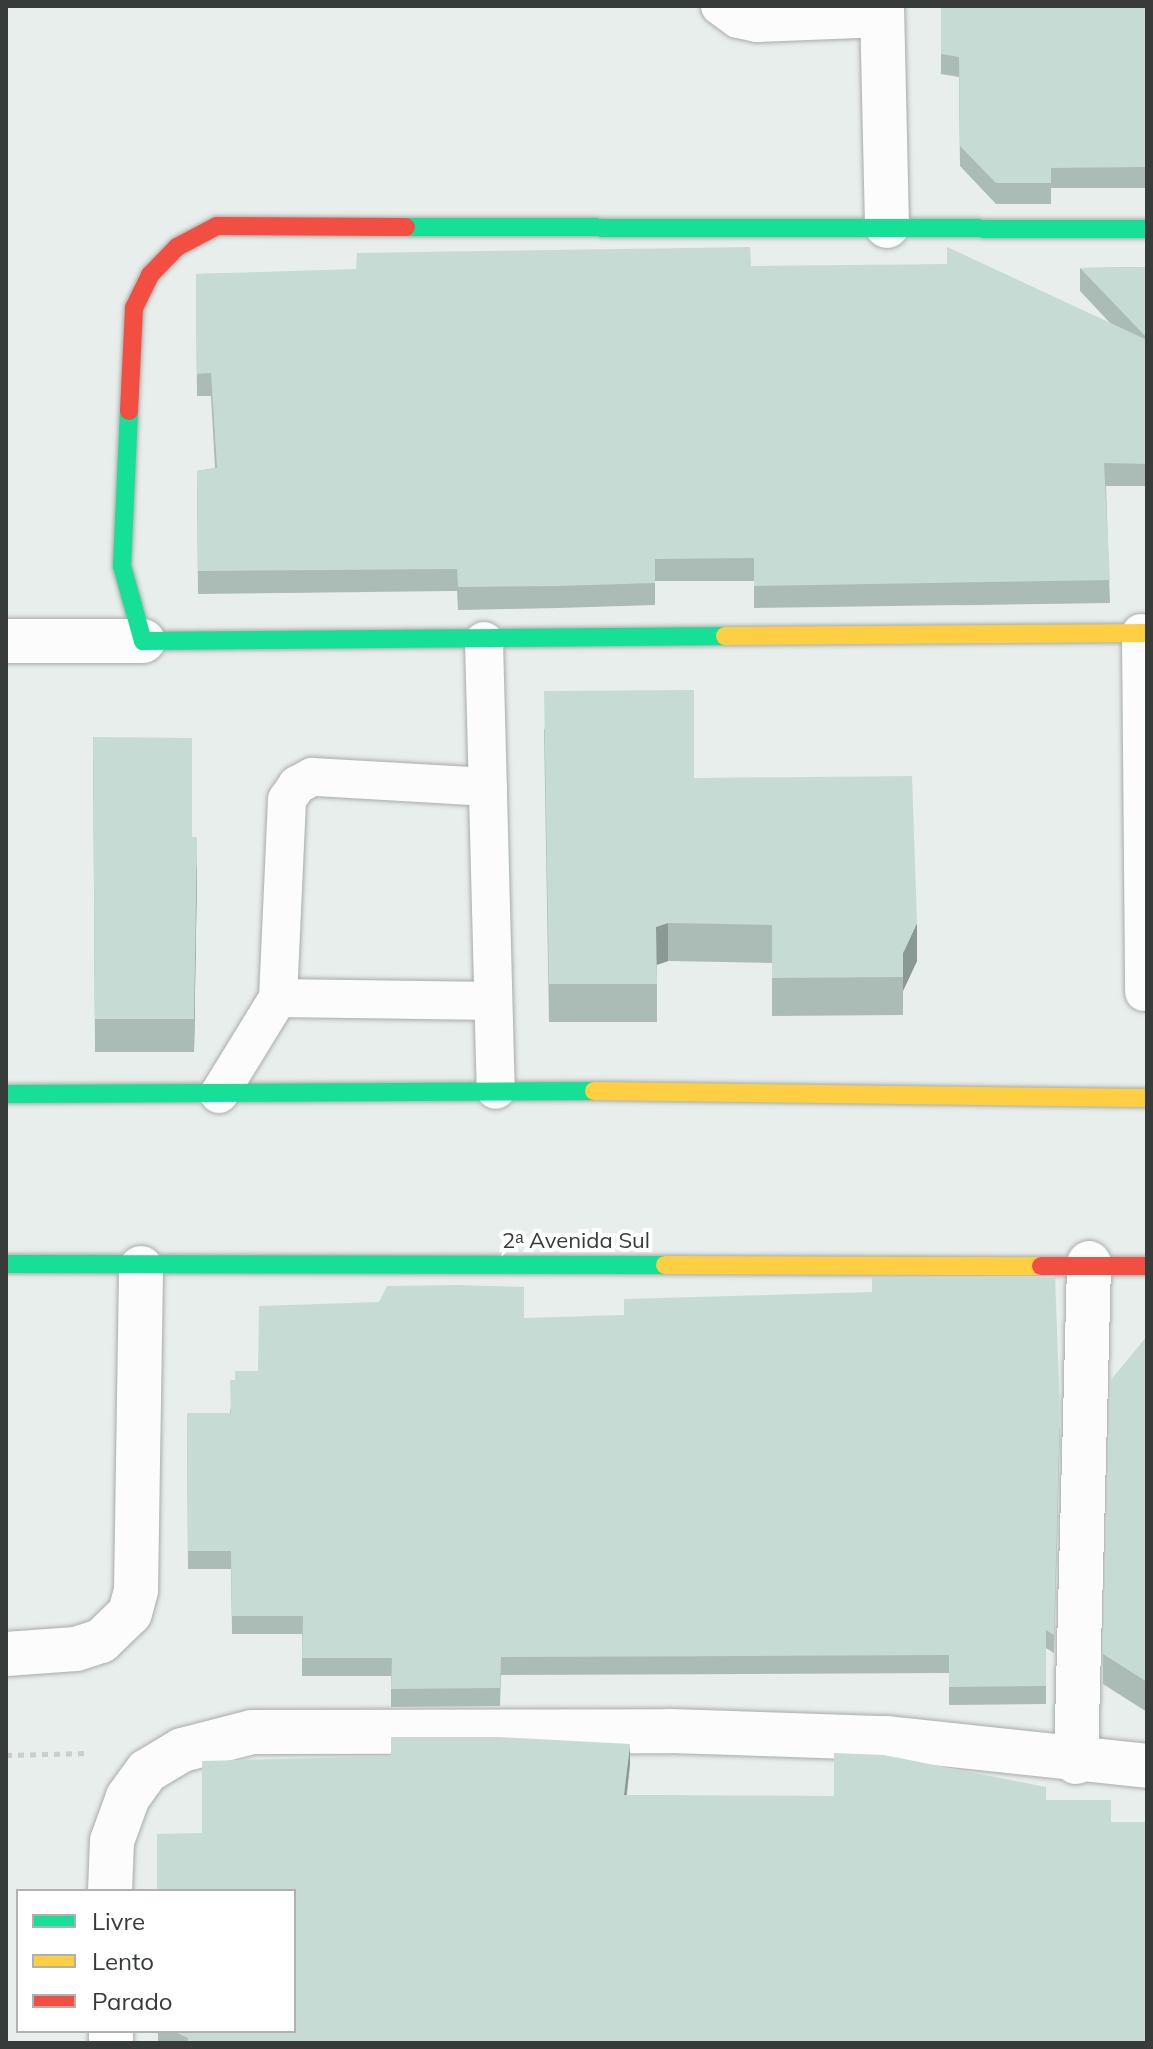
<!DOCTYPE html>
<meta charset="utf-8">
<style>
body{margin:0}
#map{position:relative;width:1153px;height:2049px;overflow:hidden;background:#e8eeeb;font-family:Mulish,sans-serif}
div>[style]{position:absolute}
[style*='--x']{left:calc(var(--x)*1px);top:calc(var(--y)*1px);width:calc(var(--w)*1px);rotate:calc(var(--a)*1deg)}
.path>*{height:5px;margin-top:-2.5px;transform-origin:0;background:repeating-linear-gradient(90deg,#cacecc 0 6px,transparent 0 12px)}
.roads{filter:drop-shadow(0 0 2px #a8acaa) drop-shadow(0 0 2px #a8acaa)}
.lane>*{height:38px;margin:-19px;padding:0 19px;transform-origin:19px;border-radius:19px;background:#fcfcfc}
.street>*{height:44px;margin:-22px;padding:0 22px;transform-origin:22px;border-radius:22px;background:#fcfcfc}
.fast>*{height:18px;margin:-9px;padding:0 9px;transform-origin:9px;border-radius:9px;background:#16e098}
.slow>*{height:18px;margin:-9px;padding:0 9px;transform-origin:9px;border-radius:9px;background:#ffcf43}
.jam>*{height:18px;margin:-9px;padding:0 9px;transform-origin:9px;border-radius:9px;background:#f24e42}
.wall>*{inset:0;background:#aabcb5}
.shaded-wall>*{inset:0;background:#8b9994}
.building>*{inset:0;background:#c6dbd3}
span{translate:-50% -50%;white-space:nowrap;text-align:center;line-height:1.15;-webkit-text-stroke:8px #fff;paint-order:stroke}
.street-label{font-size:22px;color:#373b39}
.frame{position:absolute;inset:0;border:8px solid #373b39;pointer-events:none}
.legend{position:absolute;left:16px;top:1889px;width:280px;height:144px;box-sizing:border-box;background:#fff;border:2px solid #afb1b0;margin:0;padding:10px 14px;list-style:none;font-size:24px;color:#373b39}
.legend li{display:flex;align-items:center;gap:16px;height:40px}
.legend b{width:40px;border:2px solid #afb1b0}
</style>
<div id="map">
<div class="path">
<div style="--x:6;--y:1755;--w:83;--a:-1.4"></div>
</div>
<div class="roads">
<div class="lane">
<div style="--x:720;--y:6;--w:22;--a:36"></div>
<div style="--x:738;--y:19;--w:19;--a:12"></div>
<div style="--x:757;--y:23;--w:126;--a:-2.3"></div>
<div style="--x:1141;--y:633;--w:359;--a:89.5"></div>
<div style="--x:484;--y:641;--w:449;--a:88.5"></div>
<div style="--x:488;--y:787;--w:176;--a:-176.7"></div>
<div style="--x:312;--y:777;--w:17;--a:152"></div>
<div style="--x:297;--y:785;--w:18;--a:124"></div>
<div style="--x:287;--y:800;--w:198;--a:92.6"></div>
<div style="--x:278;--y:998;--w:215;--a:0.8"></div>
<div style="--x:219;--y:1094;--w:113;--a:-58.4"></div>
</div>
<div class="street">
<div style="--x:882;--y:6;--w:220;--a:88.7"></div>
<div style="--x:6;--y:641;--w:137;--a:0"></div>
<div style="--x:6;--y:1654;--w:70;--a:-4.1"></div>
<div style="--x:76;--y:1649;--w:26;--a:-18"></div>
<div style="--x:101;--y:1641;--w:40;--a:-44"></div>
<div style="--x:130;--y:1613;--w:24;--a:-75"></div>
<div style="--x:136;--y:1590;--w:322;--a:-89.1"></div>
<div style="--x:1076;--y:1762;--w:499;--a:-88.5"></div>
<div style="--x:110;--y:1891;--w:50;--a:-87.7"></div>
<div style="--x:112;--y:1841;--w:47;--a:-70"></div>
<div style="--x:128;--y:1797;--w:32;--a:-54"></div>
<div style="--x:147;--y:1771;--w:41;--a:-31"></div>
<div style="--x:182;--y:1750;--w:72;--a:-14.4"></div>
<div style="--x:252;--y:1732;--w:418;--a:-0.1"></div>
<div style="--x:670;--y:1731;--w:216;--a:1.9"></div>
<div style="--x:886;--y:1738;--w:262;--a:6.1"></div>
<div style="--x:111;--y:2031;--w:12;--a:90"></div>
</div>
<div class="fast">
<div style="--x:406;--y:227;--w:741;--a:0.15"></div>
<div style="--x:129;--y:411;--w:155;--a:92.6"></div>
<div style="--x:122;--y:566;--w:78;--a:74.4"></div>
<div style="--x:143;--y:641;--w:582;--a:-0.49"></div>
<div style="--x:6;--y:1094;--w:588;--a:-0.29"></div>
<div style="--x:6;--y:1264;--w:659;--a:0.09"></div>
</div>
<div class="slow">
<div style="--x:725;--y:636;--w:422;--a:-0.4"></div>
<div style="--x:594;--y:1091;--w:553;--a:0.73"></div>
<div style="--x:665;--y:1265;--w:376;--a:0.2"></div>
</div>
<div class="jam">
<div style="--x:129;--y:411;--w:103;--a:-87.2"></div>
<div style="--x:134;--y:308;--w:37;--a:-64"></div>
<div style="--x:150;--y:275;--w:39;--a:-46"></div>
<div style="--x:177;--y:247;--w:45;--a:-27.7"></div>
<div style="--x:217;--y:226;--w:189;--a:0.3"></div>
<div style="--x:1041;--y:1266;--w:106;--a:0"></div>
</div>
</div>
<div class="wall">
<div style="clip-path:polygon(941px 6px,1147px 6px,1147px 188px,1051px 188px,1051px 204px,996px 204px,960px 166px,959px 77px,941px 74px)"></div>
<div style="clip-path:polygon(751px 266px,1111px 324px,1080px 291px,1080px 268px,1147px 267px,1147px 486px,1106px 486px,1110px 603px,754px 608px,754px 581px,655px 581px,655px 605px,558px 608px,458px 610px,457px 591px,198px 594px,197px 471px,215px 468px,211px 396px,197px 396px,196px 274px)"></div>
<div style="clip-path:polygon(544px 729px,694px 778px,917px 961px,903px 991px,903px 1015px,772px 1016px,772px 963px,668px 961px,657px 965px,657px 1022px,549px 1022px)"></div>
<div style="clip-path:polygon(93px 737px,192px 837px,197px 870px,194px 1052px,95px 1052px)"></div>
<div style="clip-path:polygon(524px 1318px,1060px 1428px,1054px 1653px,1046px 1648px,1046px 1704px,949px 1705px,949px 1673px,501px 1675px,500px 1706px,391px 1707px,391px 1676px,302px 1676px,302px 1634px,232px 1634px,231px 1569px,188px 1569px,187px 1413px,230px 1413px,235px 1380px,258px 1371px)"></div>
<div style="clip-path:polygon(1147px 1336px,1147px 1712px,1103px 1684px,1103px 1654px)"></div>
<div style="clip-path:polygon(630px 1764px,627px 1795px,1046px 1800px,1111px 1822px,1147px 2043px,158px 2043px,158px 2031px,294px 2031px,202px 1833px)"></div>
</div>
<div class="shaded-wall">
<div style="clip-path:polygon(197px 837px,197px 870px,194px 1052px,194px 1019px)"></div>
<div style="clip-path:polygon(668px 923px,668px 961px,656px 965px,656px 927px)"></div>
<div style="clip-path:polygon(917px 923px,917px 961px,903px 991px,903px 1015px,903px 953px)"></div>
<div style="clip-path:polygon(630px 1744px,630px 1764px,624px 1815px,624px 1795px)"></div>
</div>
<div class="building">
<div style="clip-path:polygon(941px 6px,1147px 6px,1147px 167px,1051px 168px,1051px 183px,996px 183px,960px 146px,959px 57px,941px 54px)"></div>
<div style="clip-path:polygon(750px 247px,751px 266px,947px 264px,947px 247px,1147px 340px,1147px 464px,1104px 463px,1110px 580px,754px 586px,754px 558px,655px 559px,655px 583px,558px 586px,458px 587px,457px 569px,198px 571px,197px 471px,217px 468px,211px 373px,197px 374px,196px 274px,356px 269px,357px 253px)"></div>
<div style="clip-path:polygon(1147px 267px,1147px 338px,1080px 268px)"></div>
<div style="clip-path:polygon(694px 690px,694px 778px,912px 776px,917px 923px,903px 953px,903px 977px,772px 978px,772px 925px,668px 923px,656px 927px,657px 984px,549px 984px,544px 691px)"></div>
<div style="clip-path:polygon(93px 737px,192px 738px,192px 837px,197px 837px,194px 1019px,95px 1019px)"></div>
<div style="clip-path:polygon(1055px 1276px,1060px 1410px,1054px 1635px,1046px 1630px,1046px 1686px,949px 1687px,949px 1655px,501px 1657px,500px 1688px,391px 1689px,392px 1658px,302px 1658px,303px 1616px,232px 1616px,231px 1551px,188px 1551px,187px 1413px,231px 1413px,230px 1380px,235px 1380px,235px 1371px,258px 1371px,259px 1306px,379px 1302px,387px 1286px,456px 1285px,524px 1287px,524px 1318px,624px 1315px,624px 1299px,872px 1292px,872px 1277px)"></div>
<div style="clip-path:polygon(1147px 1336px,1147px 1682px,1103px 1654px,1110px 1381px)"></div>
<div style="clip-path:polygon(391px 1737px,499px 1737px,630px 1744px,624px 1795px,834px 1796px,834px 1753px,884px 1755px,1046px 1787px,1046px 1800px,1111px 1800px,1111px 1822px,1147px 1822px,1147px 2043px,187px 2043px,188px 2038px,173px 2031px,294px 2031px,294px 1891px,157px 1891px,157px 1834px,202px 1833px,202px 1761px,391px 1756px)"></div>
</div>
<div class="street-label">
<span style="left:576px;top:1241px">2ᵃ Avenida Sul</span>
</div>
<div class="frame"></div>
<ul class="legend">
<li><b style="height:10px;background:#16e098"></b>Livre</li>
<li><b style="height:10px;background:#ffcf43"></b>Lento</li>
<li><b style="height:10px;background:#f24e42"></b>Parado</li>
</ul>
</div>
